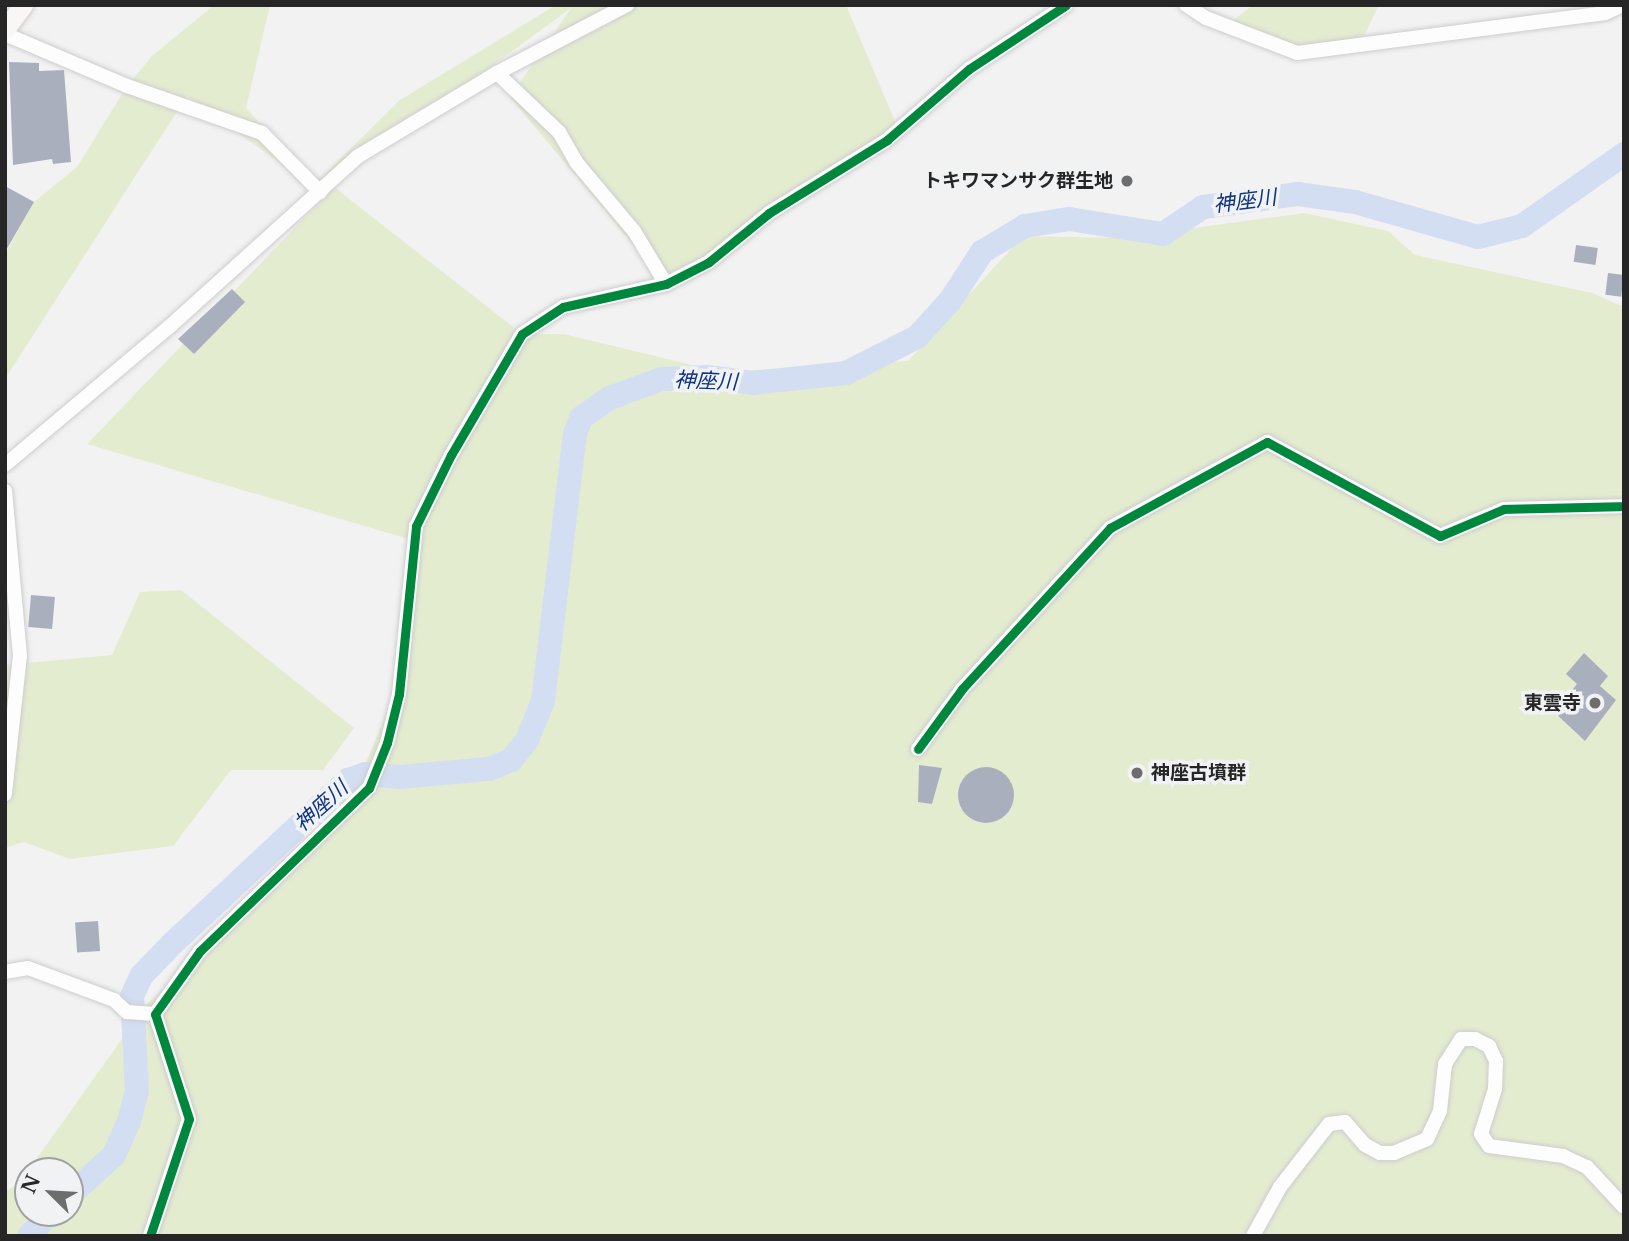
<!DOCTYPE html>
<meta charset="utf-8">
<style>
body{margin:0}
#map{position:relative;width:1629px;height:1241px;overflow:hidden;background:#f2f2f2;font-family:"Libre Baskerville","Noto Sans JP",serif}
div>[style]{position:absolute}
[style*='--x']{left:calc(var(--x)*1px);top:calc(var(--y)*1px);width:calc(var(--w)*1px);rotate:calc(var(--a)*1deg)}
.green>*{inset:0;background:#e4ecd0}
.river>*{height:24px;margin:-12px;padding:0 12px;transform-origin:12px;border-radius:12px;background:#d3def3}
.building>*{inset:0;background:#aaafbd;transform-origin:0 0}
.round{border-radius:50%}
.roads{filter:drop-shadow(0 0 2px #cdcdcd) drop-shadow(0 0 2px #cdcdcd)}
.street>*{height:14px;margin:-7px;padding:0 7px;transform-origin:7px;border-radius:7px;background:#fdfdfd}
.secondary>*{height:19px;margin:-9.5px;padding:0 9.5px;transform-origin:9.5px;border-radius:9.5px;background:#f9f6f6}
.cycleway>*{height:9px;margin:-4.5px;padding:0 4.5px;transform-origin:4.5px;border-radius:4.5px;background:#00873e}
.dots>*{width:19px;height:19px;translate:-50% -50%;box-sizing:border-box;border:4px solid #f1f2f3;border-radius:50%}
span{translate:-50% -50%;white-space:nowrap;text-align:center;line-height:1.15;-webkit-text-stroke:7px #f1f2f3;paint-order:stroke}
.poi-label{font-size:19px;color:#262626;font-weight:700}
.right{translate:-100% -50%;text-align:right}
.left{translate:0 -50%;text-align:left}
.water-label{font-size:21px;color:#0d3383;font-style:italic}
.frame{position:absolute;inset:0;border:7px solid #262626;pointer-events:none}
.north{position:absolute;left:14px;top:1157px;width:70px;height:70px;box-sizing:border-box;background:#f1f2f3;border:2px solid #a0a0a1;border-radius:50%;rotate:294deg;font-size:19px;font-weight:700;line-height:28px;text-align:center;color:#262626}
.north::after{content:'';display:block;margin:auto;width:24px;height:32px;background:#6d6d6d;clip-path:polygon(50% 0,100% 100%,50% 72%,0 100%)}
</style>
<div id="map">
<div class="green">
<div style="clip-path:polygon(214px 5px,270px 5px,246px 108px,314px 185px,400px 100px,556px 5px,846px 5px,899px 131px,666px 284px,510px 97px,571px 8px,320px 192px,187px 96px,5px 379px,5px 254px,34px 202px,77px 167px,127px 86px,152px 56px)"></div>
<div style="clip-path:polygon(1253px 5px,1379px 5px,1363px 38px,1297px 53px,1226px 26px)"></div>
<div style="clip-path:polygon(evenodd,334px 187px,522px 334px,564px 334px,721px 372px,908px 361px,1023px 236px,1121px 238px,1304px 213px,1388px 231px,1415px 255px,1592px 293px,1624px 307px,1624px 1236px,5px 1236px,5px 1192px,20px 1182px,146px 1005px,266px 886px,356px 787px,401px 677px,412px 540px,87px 444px,334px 187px,28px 1171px,70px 1171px,70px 1213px,28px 1213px,28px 1171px)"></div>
<div style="clip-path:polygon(181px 590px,354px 728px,323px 770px,231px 770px,173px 846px,70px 859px,24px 842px,5px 848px,5px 665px,112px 655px,140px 592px)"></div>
</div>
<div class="river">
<div style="--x:70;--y:1195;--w:59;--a:-42.3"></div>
<div style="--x:114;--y:1155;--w:37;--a:-66"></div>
<div style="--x:129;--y:1121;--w:31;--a:-75"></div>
<div style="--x:137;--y:1091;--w:95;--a:-93"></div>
<div style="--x:132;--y:996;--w:23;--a:-65"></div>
<div style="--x:142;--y:975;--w:46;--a:-45.9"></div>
<div style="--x:174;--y:942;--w:238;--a:-43"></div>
<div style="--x:348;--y:780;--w:18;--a:-19"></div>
<div style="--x:365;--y:774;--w:34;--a:5"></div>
<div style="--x:399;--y:777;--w:90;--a:-5.1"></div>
<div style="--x:489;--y:769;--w:24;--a:-22"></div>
<div style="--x:511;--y:760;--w:26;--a:-51"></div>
<div style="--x:527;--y:740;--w:42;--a:-67.7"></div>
<div style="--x:543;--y:701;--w:269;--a:-83.2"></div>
<div style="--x:575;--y:434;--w:17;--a:-69"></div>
<div style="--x:581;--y:418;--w:35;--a:-35"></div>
<div style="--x:610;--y:398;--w:54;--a:-20.4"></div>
<div style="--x:661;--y:379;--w:46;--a:-2.5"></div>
<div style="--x:707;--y:377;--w:46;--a:7.4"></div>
<div style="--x:753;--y:383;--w:94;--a:-6.1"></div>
<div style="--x:846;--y:373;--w:80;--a:-26.9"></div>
<div style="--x:917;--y:337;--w:49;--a:-47.5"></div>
<div style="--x:950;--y:301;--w:59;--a:-56.9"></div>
<div style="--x:982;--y:252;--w:50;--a:-31.2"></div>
<div style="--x:1025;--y:226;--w:45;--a:-9"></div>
<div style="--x:1069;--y:219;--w:95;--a:9.1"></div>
<div style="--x:1163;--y:234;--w:48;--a:-34"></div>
<div style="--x:1203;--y:207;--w:96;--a:-7.8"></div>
<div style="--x:1298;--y:194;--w:58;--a:8"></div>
<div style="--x:1355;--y:202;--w:128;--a:15.9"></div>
<div style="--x:1478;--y:237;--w:45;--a:-14"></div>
<div style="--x:1522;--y:226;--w:125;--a:-35.2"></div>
<div style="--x:29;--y:1236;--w:31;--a:-48"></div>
</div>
<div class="building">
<div style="clip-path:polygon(9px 62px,39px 63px,39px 71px,64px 70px,71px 162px,53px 164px,52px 159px,13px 165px)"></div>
<div style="clip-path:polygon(5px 186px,34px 202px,5px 252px)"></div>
<div style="left:1576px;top:245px;width:22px;height:17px;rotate:8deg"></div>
<div style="left:1608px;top:273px;width:16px;height:22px;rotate:7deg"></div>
<div style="clip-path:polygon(232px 289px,245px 302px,194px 354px,178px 339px)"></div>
<div style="left:31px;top:595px;width:24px;height:32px;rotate:5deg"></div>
<div style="clip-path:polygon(1584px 653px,1608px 676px,1600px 686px,1616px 700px,1585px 741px,1554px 712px,1577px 684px,1566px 674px)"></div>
<div style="clip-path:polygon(919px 765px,942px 768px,932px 804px,918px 802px)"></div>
<div class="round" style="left:958px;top:767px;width:56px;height:56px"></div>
<div style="left:98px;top:921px;width:30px;height:23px;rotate:86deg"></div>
</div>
<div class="roads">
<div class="street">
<div style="--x:1186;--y:5;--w:24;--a:33"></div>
<div style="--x:1206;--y:18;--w:97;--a:21"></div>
<div style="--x:1297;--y:53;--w:311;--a:-7.4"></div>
<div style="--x:1605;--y:13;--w:20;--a:-24"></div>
<div style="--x:5;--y:34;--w:133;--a:23.1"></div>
<div style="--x:127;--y:86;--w:143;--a:19.2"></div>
<div style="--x:262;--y:133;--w:83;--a:45.5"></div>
<div style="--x:497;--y:73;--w:86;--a:43.6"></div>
<div style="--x:559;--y:132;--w:34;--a:60"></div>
<div style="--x:576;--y:162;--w:90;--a:50"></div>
<div style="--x:634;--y:231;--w:62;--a:58.9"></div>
<div style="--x:5;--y:465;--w:214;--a:-40.1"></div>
<div style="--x:169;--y:327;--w:253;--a:-42.1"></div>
<div style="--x:357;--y:157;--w:163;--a:-31"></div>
<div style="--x:497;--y:73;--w:147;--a:-27.6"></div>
<div style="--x:5;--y:491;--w:165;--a:84.8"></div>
<div style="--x:20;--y:655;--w:140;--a:96.2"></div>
<div style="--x:918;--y:749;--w:74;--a:-53.7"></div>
<div style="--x:962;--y:689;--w:219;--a:-47.4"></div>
<div style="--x:1110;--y:528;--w:179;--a:-28.7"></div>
<div style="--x:1267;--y:442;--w:197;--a:28.5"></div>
<div style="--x:1440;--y:536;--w:69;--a:-22.9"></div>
<div style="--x:1504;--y:509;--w:120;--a:-1.4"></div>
<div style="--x:5;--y:972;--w:23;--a:-10"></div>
<div style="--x:28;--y:968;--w:92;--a:20.4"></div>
<div style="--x:114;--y:1000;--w:18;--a:43"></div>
<div style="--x:127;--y:1012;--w:28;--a:4"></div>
<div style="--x:150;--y:1236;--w:123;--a:-71.6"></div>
<div style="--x:189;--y:1119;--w:110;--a:-107.9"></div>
<div style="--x:155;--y:1014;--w:77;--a:-54.5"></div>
<div style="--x:200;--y:951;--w:235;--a:-44"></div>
<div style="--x:369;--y:788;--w:48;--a:-68.2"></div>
<div style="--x:387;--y:743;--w:50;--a:-76.2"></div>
<div style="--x:399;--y:694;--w:169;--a:-84.2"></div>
<div style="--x:416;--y:526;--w:79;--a:-63.8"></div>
<div style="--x:451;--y:455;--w:140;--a:-59.6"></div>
<div style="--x:522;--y:334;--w:49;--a:-33.4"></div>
<div style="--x:563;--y:307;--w:106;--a:-12.6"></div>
<div style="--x:666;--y:284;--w:48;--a:-27.1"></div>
<div style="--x:709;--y:262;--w:77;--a:-39.2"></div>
<div style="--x:769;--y:213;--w:139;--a:-31.7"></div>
<div style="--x:887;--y:140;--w:108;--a:-40.9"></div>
<div style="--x:969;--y:69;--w:116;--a:-33.4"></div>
<div style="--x:1253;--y:1236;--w:56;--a:-61.1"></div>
<div style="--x:1280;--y:1187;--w:80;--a:-52.1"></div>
<div style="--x:1329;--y:1124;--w:16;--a:-7"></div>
<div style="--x:1345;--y:1122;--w:30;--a:49"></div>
<div style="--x:1365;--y:1145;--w:17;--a:28"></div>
<div style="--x:1380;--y:1153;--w:14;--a:0"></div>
<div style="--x:1394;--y:1153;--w:36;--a:-23"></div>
<div style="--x:1427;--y:1139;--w:31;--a:-65"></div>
<div style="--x:1440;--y:1111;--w:47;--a:-83.9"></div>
<div style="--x:1445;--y:1064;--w:30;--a:-57"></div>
<div style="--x:1461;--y:1039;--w:14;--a:0"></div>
<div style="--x:1475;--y:1039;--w:16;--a:27"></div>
<div style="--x:1489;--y:1046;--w:17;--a:65"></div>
<div style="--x:1496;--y:1061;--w:28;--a:92"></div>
<div style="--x:1495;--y:1089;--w:47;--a:107.3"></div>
<div style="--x:1481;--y:1134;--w:14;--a:56"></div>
<div style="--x:1489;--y:1146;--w:75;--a:7.7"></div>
<div style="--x:1563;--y:1156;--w:26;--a:25"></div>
<div style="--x:1587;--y:1167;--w:54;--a:47.2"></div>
</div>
<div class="secondary">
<div style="--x:5;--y:29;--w:30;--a:-53"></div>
</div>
</div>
<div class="cycleway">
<div style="--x:918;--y:749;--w:74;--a:-53.7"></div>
<div style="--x:962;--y:689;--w:219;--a:-47.4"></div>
<div style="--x:1110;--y:528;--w:179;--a:-28.7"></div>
<div style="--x:1267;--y:442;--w:197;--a:28.5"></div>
<div style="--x:1440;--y:536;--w:69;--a:-22.9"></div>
<div style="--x:1504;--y:509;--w:120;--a:-1.4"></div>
<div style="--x:150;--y:1236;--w:123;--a:-71.6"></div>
<div style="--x:189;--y:1119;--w:110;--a:-107.9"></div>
<div style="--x:155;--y:1014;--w:77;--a:-54.5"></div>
<div style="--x:200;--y:951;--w:235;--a:-44"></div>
<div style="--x:369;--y:788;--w:48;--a:-68.2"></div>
<div style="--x:387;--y:743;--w:50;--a:-76.2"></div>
<div style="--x:399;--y:694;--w:169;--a:-84.2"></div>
<div style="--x:416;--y:526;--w:79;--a:-63.8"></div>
<div style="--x:451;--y:455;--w:140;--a:-59.6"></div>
<div style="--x:522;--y:334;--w:49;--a:-33.4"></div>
<div style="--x:563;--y:307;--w:106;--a:-12.6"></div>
<div style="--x:666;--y:284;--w:48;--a:-27.1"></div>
<div style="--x:709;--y:262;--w:77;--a:-39.2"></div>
<div style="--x:769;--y:213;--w:139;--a:-31.7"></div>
<div style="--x:887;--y:140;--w:108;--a:-40.9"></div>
<div style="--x:969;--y:69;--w:116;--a:-33.4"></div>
</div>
<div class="dots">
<div style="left:1127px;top:181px;background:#6d6d6d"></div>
<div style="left:1595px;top:703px;background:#6d6d6d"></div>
<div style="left:1137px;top:773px;background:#6d6d6d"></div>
</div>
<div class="poi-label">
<span class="right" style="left:1113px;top:181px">トキワマンサク群生地</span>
<span class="right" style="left:1581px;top:703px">東雲寺</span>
<span class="left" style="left:1151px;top:773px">神座古墳群</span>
</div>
<div class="water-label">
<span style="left:1245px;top:201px;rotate:-7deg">神座川</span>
<span style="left:706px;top:381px;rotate:2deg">神座川</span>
<span style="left:321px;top:806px;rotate:-42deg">神座川</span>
</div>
<div class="frame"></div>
<div class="north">N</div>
</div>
